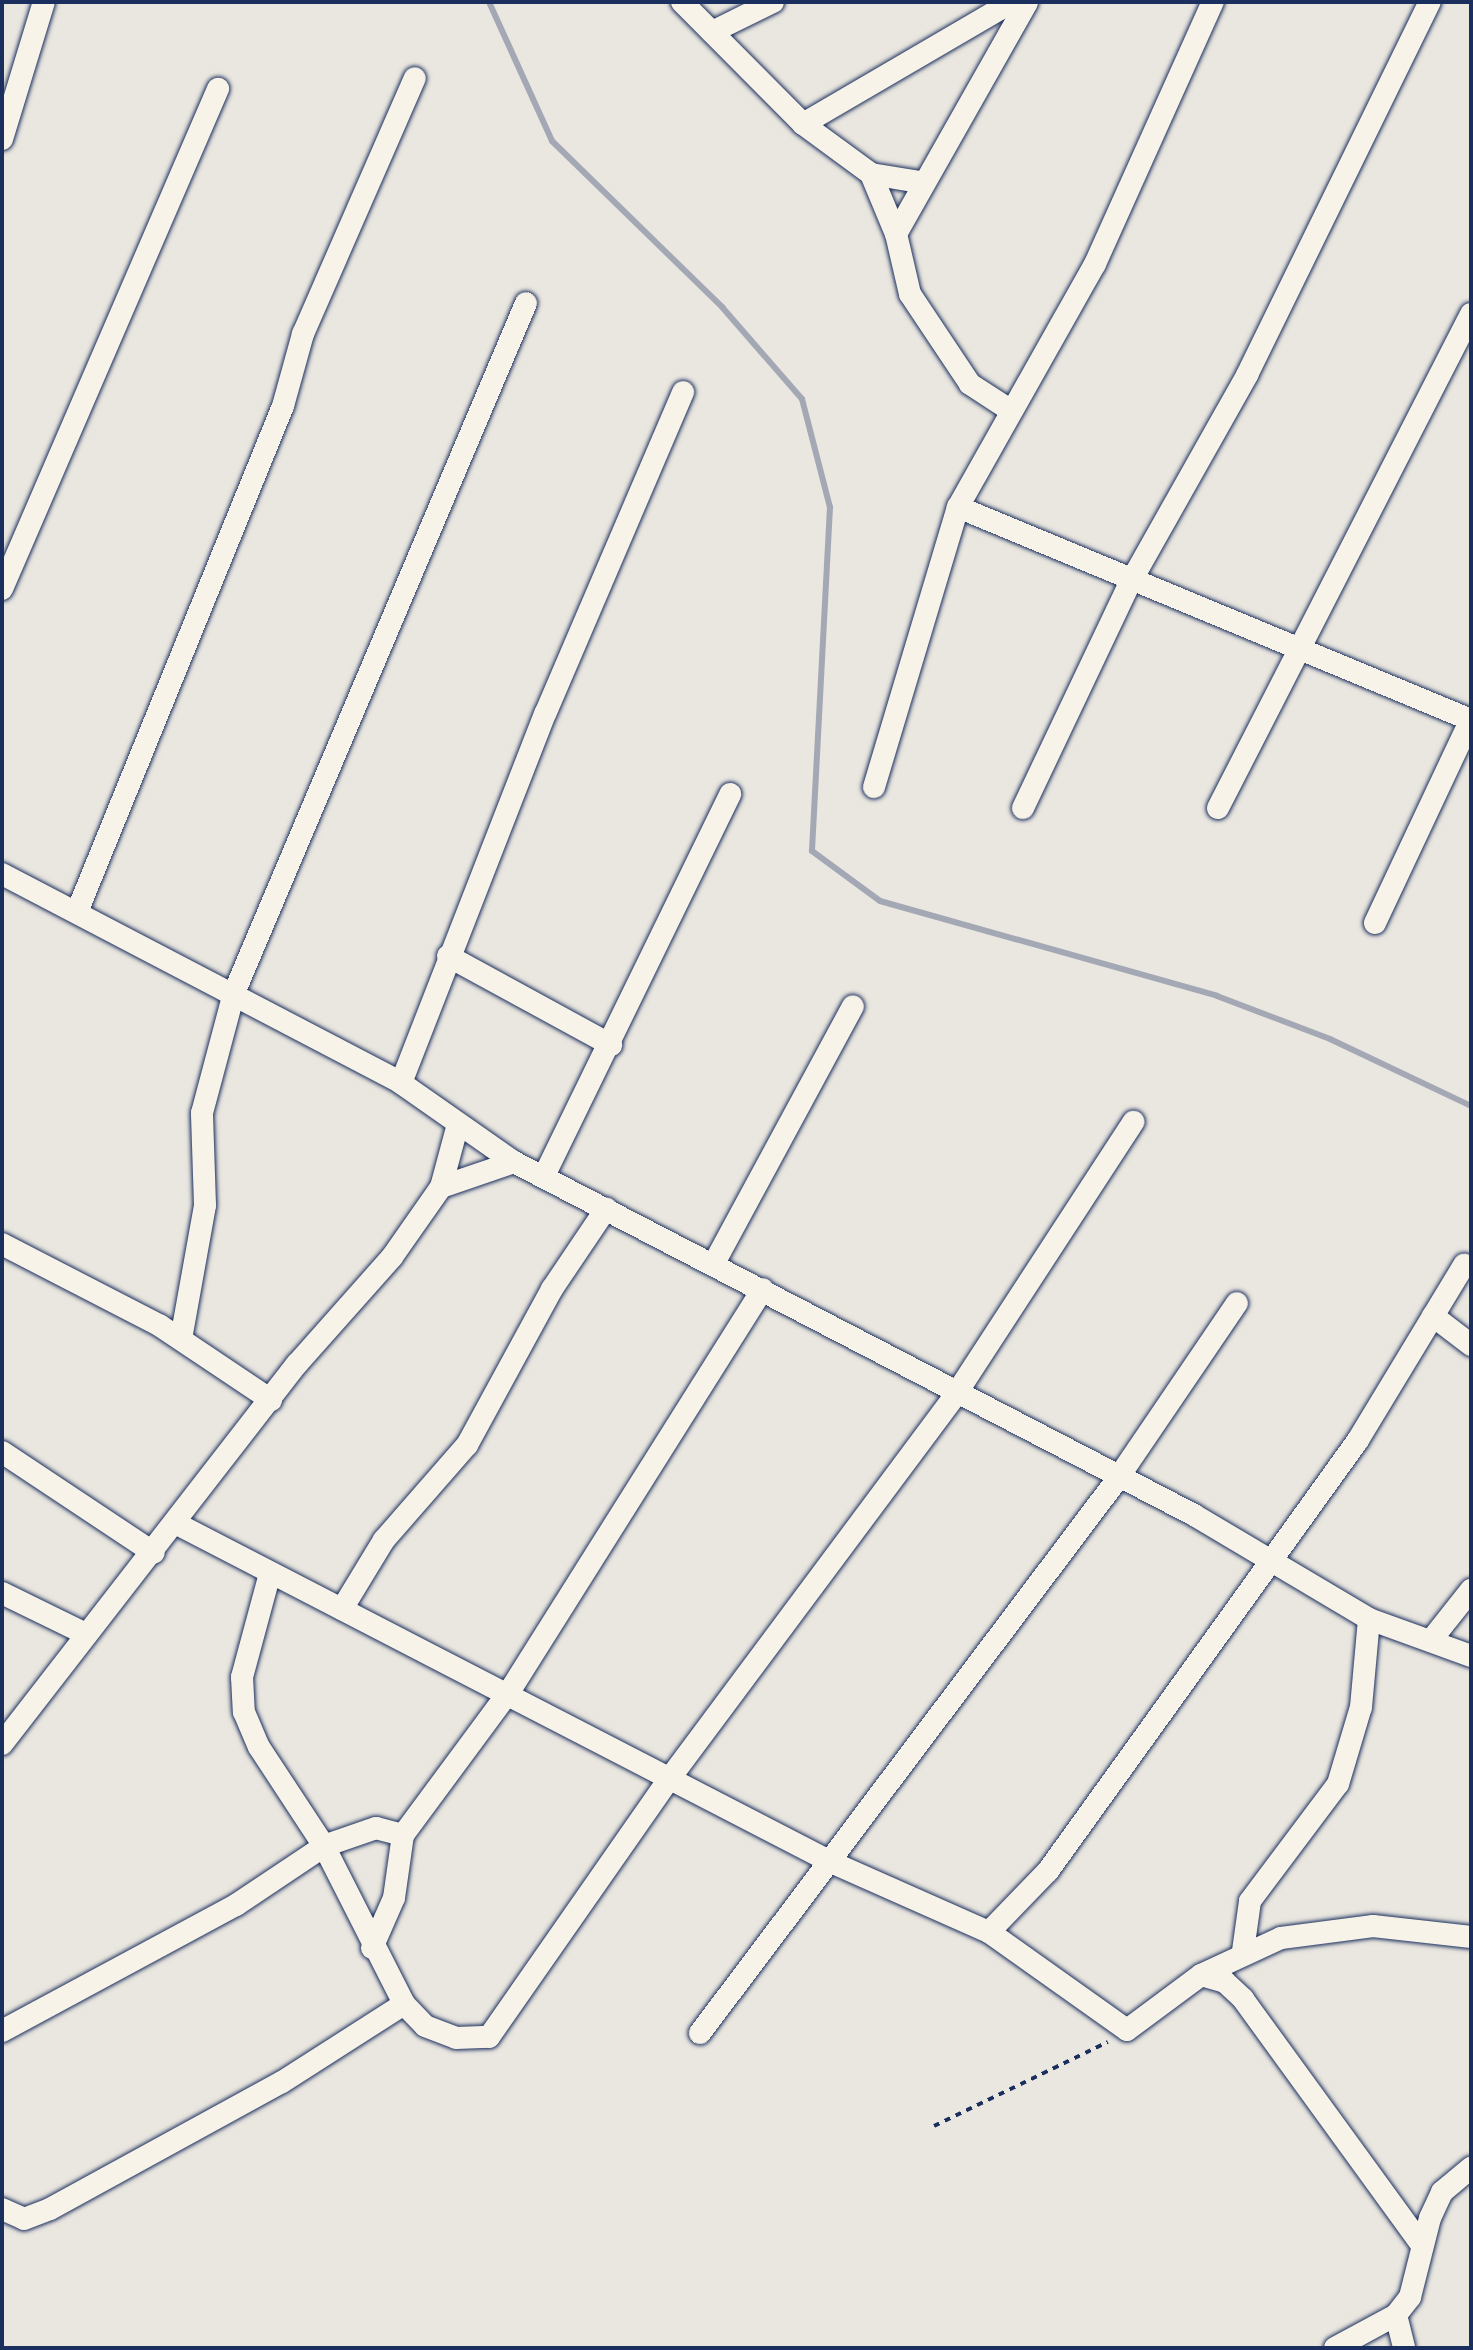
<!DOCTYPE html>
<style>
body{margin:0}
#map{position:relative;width:1473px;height:2350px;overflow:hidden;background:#eae7e0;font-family:Pangolin,sans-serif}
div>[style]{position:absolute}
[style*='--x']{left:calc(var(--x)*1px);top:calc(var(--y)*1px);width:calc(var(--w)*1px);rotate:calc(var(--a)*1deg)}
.stream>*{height:6px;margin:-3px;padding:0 3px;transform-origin:3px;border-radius:3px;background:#a3a8b4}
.path>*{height:4px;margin-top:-2px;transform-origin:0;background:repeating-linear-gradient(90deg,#1b2f5e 0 6px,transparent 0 12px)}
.roads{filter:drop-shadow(0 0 2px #1b2f5e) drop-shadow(0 0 2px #1b2f5e)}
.street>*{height:22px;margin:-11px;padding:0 11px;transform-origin:11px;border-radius:11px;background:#f7f3e8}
span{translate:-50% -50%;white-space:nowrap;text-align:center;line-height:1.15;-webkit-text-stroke:8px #f7f3e8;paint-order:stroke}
.frame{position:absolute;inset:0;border:4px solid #1b2f5e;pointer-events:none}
</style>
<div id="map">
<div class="stream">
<div style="--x:489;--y:2;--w:153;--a:65.6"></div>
<div style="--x:552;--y:141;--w:238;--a:44.3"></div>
<div style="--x:722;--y:307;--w:122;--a:49"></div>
<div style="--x:802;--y:399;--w:112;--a:75.5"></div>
<div style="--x:830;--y:507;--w:344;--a:93"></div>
<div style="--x:812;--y:851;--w:84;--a:36.3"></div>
<div style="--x:880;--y:901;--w:350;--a:15.7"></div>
<div style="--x:1217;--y:996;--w:121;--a:20.8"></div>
<div style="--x:1330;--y:1039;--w:156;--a:25.4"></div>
</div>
<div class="path">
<div style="--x:934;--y:2126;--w:193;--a:-25.8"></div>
</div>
<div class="roads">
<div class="street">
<div style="--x:682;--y:2;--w:172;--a:45.2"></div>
<div style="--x:803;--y:124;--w:84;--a:36.3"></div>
<div style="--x:871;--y:174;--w:50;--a:9.3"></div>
<div style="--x:712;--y:32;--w:68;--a:-26.2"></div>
<div style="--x:803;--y:124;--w:242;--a:-30.3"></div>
<div style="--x:2;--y:139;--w:143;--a:-73"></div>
<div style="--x:871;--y:174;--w:65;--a:67.4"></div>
<div style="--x:1010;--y:410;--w:48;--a:-147"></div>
<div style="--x:970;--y:384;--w:108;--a:-123.7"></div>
<div style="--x:910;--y:294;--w:62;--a:-103.1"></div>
<div style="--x:896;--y:234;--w:266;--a:-60.5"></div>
<div style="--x:958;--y:507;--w:555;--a:22.55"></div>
<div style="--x:2;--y:589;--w:545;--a:-66.64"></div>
<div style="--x:874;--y:787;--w:292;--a:-73.3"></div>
<div style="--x:958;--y:507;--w:279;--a:-60.6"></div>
<div style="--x:1095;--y:264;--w:287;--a:-65.8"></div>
<div style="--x:1023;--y:808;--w:249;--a:-64.6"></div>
<div style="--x:1130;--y:583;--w:239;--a:-60.6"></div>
<div style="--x:1247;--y:375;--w:415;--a:-63.9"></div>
<div style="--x:1218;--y:808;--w:555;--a:-62.88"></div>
<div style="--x:2;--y:874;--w:450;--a:27.6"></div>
<div style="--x:401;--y:1083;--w:138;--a:35"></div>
<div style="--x:514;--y:1162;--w:766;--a:27.43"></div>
<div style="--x:1194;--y:1515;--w:204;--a:30.7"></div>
<div style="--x:1369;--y:1619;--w:109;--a:19.9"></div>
<div style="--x:77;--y:912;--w:546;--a:-67.85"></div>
<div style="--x:283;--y:406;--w:75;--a:-74.5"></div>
<div style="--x:303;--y:334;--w:279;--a:-66.4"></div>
<div style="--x:1375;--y:923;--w:225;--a:-64.8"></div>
<div style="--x:448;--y:956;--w:186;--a:28.6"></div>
<div style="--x:401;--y:1083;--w:398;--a:-68.7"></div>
<div style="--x:546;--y:712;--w:348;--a:-66.8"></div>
<div style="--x:544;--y:1176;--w:425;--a:-64"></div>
<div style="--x:441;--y:1187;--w:77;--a:-18.9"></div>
<div style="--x:2;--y:1244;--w:177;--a:27.3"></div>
<div style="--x:159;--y:1325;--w:135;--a:33.8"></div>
<div style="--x:713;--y:1265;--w:294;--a:-61.6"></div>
<div style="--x:1433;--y:1316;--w:48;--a:37.3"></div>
<div style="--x:181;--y:1339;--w:136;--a:-79.8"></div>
<div style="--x:205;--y:1205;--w:92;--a:-91.9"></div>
<div style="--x:202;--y:1113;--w:124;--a:-75.1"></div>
<div style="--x:234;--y:993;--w:749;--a:-67.06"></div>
<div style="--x:2;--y:1452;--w:182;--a:33.6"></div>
<div style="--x:179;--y:1525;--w:736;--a:27.33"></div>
<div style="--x:833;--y:1863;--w:171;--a:23.9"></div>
<div style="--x:989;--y:1932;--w:169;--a:35.4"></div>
<div style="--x:1127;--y:2030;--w:92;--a:-36.6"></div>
<div style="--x:1201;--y:1975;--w:88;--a:-24.8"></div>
<div style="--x:1281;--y:1938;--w:93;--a:-7.4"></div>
<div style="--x:1373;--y:1926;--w:99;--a:6.4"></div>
<div style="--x:269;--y:1577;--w:104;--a:105.1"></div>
<div style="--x:242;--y:1677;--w:35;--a:87"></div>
<div style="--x:244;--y:1712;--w:38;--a:67"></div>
<div style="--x:259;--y:1747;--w:118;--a:56.7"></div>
<div style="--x:324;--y:1846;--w:177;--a:63.1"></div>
<div style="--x:404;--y:2004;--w:30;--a:46"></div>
<div style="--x:425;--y:2026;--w:33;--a:21"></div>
<div style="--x:456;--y:2038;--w:33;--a:-2"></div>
<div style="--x:489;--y:2037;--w:316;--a:-55.1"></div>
<div style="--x:670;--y:1778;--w:479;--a:-53.3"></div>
<div style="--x:956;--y:1394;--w:325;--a:-56.9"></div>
<div style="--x:2;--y:1593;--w:93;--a:26"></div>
<div style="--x:342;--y:1609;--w:81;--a:-58.7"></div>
<div style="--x:384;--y:1540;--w:126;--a:-48.9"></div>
<div style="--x:467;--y:1445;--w:178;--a:-61.4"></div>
<div style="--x:552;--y:1289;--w:97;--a:-56"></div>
<div style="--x:1432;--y:1639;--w:63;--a:-51.5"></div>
<div style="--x:2;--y:1744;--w:481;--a:-52.2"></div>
<div style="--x:297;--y:1364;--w:143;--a:-48.4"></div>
<div style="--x:392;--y:1257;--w:85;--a:-55"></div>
<div style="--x:441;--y:1187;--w:65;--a:-74.9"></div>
<div style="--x:989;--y:1932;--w:85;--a:-46"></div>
<div style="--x:1048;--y:1871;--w:531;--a:-54.27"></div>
<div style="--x:1358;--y:1440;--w:205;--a:-58.8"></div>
<div style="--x:372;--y:1948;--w:55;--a:-66.3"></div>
<div style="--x:394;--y:1898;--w:64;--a:-81.9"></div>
<div style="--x:1243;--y:1951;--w:50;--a:-82"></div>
<div style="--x:1250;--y:1901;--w:146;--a:-53.1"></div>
<div style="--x:1338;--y:1784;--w:80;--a:-73.4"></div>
<div style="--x:1361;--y:1707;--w:88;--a:-84.8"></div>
<div style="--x:1201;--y:1975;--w:25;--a:16"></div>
<div style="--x:1225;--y:1982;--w:25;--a:43"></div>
<div style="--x:1243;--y:1999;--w:303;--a:54"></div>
<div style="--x:2;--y:2031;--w:266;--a:-28.3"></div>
<div style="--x:236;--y:1905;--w:106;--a:-33.8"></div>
<div style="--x:324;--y:1846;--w:55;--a:-19.1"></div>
<div style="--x:376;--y:1828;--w:28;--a:15"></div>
<div style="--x:403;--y:1835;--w:178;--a:-53.5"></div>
<div style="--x:509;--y:1692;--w:476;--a:-57.8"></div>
<div style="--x:700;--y:2033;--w:691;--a:-53"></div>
<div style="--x:1116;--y:1481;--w:215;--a:-55.8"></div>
<div style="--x:2;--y:2209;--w:24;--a:24"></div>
<div style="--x:24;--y:2219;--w:28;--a:-21"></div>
<div style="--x:50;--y:2209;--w:264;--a:-28.7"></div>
<div style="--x:282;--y:2082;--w:145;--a:-32.6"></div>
<div style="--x:1396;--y:2315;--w:34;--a:76"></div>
<div style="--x:1335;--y:2348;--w:69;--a:-28.4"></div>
<div style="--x:1396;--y:2315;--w:23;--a:-52"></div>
<div style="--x:1410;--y:2297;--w:81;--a:-75.8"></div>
<div style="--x:1430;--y:2218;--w:29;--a:-65"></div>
<div style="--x:1442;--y:2192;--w:38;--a:-40"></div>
</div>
</div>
<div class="frame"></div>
</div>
